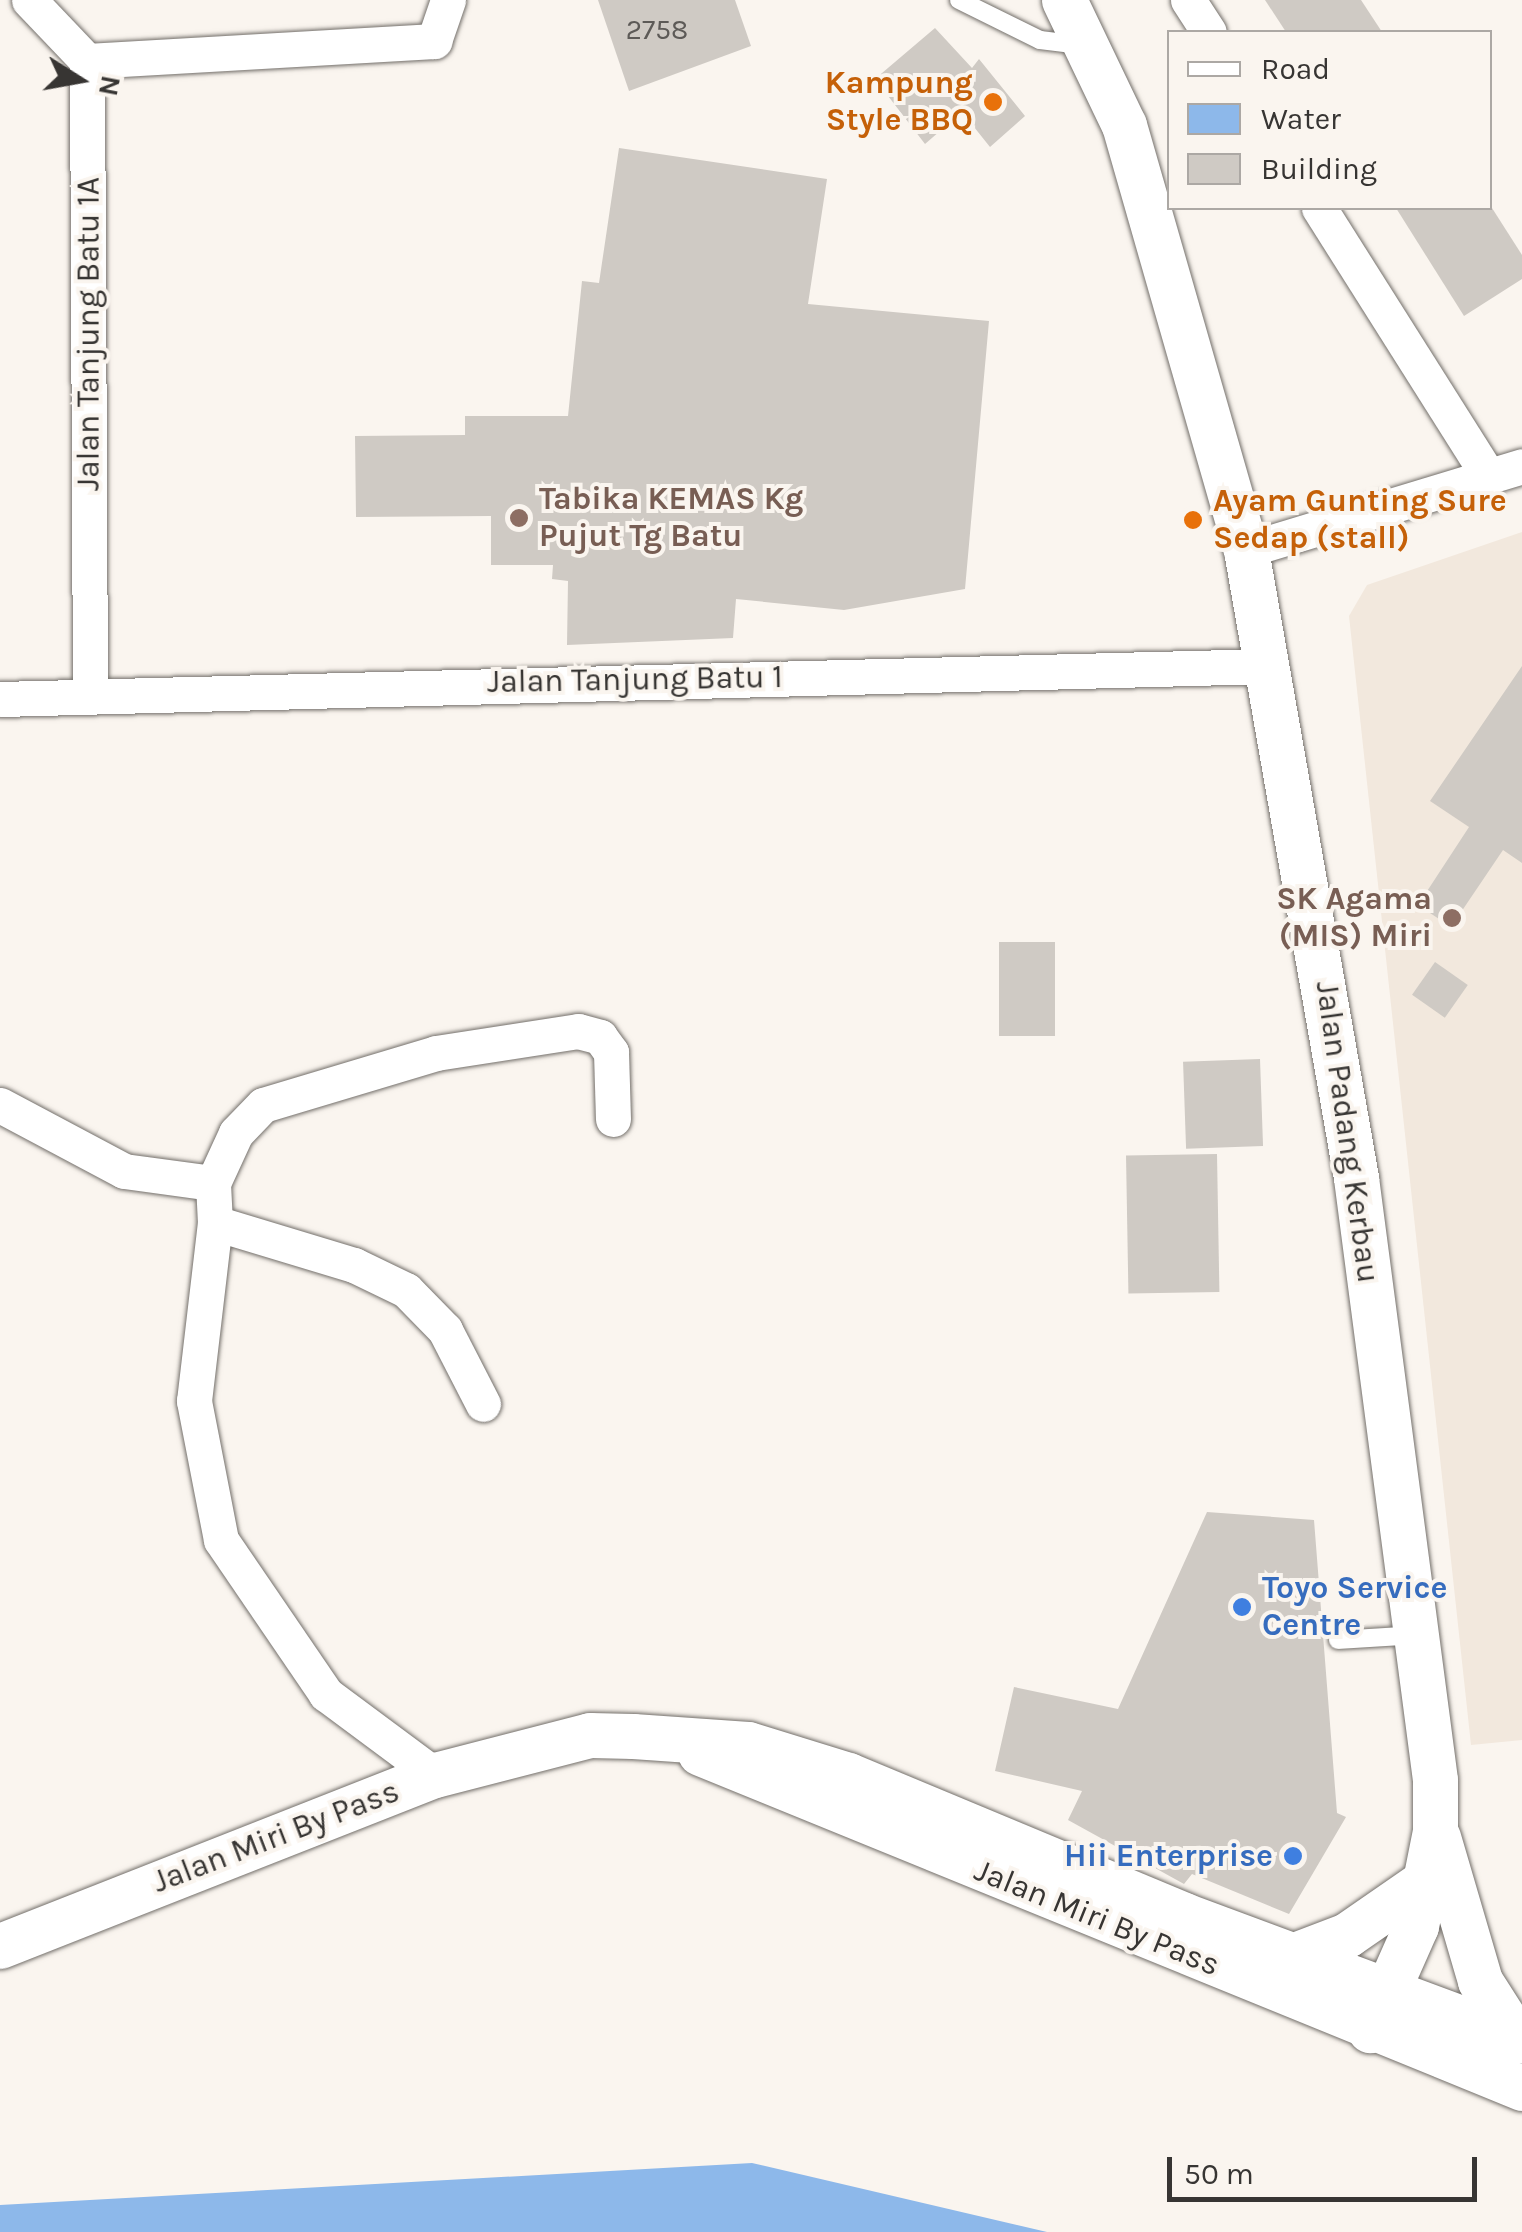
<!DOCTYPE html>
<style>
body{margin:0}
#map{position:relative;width:1522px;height:2232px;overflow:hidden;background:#faf5ef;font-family:Karla,sans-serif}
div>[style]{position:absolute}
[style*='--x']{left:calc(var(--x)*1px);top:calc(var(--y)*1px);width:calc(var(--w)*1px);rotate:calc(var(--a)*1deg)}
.built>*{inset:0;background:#f2e8dd}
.water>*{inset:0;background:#8db8ea}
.building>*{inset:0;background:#cfcac4;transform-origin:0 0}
.roads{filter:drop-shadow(0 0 2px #736f6a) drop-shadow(0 0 2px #736f6a)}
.service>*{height:18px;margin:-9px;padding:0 9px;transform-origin:9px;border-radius:9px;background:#fff}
.minor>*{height:35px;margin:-17.5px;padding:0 17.5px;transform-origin:17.5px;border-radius:17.5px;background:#fff}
.tertiary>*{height:45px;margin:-22.5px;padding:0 22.5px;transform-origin:22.5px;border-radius:22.5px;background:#fff}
.dots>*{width:28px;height:28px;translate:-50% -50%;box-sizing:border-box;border:5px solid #faf5ef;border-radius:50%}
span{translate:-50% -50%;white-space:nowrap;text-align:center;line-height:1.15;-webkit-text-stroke:8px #faf5ef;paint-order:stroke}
.number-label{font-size:28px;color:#5d5a57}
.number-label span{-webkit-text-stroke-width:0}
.food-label{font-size:32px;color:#c56008;font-weight:700}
.right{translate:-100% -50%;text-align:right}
.left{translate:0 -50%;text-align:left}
.street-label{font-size:32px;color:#373533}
.education-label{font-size:32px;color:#785e54;font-weight:700}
.shop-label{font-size:32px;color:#366cbe;font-weight:700}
.legend{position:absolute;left:1167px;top:30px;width:325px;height:180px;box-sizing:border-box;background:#faf5ef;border:2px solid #aca8a4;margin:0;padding:12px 18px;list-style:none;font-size:30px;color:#373533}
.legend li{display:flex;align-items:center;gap:20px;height:50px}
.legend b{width:50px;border:2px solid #aca8a4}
.north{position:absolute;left:30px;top:30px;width:100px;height:100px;-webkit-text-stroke:8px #faf5ef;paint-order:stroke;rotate:101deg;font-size:28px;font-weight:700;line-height:40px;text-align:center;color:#373533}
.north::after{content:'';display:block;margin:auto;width:35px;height:45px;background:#373533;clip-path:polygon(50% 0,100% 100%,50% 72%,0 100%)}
.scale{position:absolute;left:1167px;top:2157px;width:310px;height:45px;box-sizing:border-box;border:5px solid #373533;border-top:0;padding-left:12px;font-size:30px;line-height:35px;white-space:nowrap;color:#373533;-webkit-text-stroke:8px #faf5ef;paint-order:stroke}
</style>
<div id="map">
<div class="built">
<div style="clip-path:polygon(1522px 532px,1522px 1740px,1471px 1745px,1349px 616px,1367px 585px)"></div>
</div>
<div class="water">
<div style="clip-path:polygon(752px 2163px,1047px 2232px,0 2232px,0 2205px)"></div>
</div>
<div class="building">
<div style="clip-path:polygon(598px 0,735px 0,751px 46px,629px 91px)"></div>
<div style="clip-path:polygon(1265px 0,1361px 0,1382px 32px,1286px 32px)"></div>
<div style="clip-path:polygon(935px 28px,972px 68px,979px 59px,1025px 116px,990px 147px,962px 112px,925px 144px,875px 79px)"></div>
<div style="clip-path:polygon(619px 148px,827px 179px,808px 304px,989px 321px,965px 589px,844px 610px,736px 599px,733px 638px,567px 645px,568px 581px,552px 579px,553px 565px,491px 565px,491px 516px,356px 517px,355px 436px,465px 435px,465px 416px,568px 416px,582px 281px,599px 283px)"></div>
<div style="clip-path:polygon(1396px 208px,1492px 208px,1522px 255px,1522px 279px,1464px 316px)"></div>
<div style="clip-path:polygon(1522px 666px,1522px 863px,1503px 850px,1451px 927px,1418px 905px,1469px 827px,1430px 801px)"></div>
<div style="left:999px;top:942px;width:56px;height:94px"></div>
<div style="left:1435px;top:962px;width:40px;height:40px;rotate:35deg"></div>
<div style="left:1260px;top:1059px;width:87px;height:77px;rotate:88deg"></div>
<div style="left:1217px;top:1154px;width:138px;height:91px;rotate:89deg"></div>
<div style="clip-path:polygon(1207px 1512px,1314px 1520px,1337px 1813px,1346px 1817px,1289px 1914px,1192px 1874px,1184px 1884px,1068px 1820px,1082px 1791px,995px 1771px,1014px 1687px,1118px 1709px)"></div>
</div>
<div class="roads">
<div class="service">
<div style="--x:959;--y:0;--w:90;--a:26.3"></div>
<div style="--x:1040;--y:40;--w:39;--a:7"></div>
<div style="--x:1338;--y:1640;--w:79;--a:-3.6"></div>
</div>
<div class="minor">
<div style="--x:29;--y:0;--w:84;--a:46.4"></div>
<div style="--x:87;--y:61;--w:631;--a:89.73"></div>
<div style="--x:1188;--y:0;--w:38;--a:57"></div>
<div style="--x:87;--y:61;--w:348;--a:-3.3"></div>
<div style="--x:434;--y:41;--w:43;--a:-71.1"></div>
<div style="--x:1319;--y:208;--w:318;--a:57.7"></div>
<div style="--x:1246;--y:550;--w:288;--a:-16.9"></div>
<div style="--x:0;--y:699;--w:1271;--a:-1.49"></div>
<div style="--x:0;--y:1105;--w:140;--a:28"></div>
<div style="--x:124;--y:1171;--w:90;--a:7.7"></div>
<div style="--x:215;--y:1223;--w:145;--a:16.8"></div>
<div style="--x:354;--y:1265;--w:58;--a:25.7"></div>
<div style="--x:406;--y:1290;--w:56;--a:45.7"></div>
<div style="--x:445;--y:1330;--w:83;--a:62.8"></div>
<div style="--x:435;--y:1775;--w:136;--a:-143.4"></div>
<div style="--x:326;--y:1694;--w:186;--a:-124.3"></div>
<div style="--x:221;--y:1540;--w:142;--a:-101"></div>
<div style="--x:194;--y:1401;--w:179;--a:-83.3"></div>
<div style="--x:215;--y:1223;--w:40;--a:-92.9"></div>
<div style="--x:213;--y:1183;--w:55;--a:-65.3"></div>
<div style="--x:236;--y:1133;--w:39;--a:-46"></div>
<div style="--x:263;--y:1105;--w:181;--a:-16.7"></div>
<div style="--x:436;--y:1053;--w:144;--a:-8.8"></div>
<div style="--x:578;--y:1031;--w:23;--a:15"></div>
<div style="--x:600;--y:1037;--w:19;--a:54"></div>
<div style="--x:611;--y:1052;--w:67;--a:88.3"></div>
</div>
<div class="tertiary">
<div style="--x:1064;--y:0;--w:139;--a:64.4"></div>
<div style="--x:1124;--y:125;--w:442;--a:74"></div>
<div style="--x:1246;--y:550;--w:638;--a:80.06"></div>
<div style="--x:1356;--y:1178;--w:607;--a:82.52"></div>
<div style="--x:1435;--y:1780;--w:51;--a:90"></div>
<div style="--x:1435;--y:1831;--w:97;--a:101.3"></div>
<div style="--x:1416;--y:1926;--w:114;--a:113.9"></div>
<div style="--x:700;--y:1753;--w:888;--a:22.17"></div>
<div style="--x:1438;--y:1837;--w:150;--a:73.7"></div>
<div style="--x:1480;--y:1981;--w:69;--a:57.5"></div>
<div style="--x:0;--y:1946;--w:467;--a:-21.5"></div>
<div style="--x:435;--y:1775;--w:160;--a:-14.5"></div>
<div style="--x:590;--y:1735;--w:43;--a:1.3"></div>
<div style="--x:633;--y:1736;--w:115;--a:4"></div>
<div style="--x:748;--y:1744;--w:105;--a:17.2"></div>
<div style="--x:848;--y:1775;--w:364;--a:22.6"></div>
<div style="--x:1184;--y:1915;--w:361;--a:20.4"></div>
<div style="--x:1292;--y:1956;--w:59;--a:-20.9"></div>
<div style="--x:1347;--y:1935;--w:98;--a:-34.7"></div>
</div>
</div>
<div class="dots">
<div style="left:993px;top:102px;background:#e8710a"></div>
<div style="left:519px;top:518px;background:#8d6e63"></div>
<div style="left:1193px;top:520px;background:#e8710a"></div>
<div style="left:1452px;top:918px;background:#8d6e63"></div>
<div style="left:1242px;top:1607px;background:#3f7fe0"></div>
<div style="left:1293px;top:1856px;background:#3f7fe0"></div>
</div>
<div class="number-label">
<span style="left:657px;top:30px">2758</span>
</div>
<div class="food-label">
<span class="right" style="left:973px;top:102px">Kampung<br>Style BBQ</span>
<span class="left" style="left:1213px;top:520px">Ayam Gunting Sure<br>Sedap (stall)</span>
</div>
<div class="street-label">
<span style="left:89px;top:334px;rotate:-90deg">Jalan Tanjung Batu 1A</span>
<span style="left:635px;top:680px;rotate:-1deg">Jalan Tanjung Batu 1</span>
<span style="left:1347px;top:1132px;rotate:82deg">Jalan Padang Kerbau</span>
<span style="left:276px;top:1837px;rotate:-21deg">Jalan Miri By Pass</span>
<span style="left:1097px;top:1918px;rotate:22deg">Jalan Miri By Pass</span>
</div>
<div class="education-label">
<span class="left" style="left:539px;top:518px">Tabika KEMAS Kg<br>Pujut Tg Batu</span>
<span class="right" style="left:1432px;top:918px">SK Agama<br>(MIS) Miri</span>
</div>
<div class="shop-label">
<span class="left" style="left:1262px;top:1607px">Toyo Service<br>Centre</span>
<span class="right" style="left:1273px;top:1856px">Hii Enterprise</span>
</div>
<ul class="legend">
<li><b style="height:12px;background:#fff"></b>Road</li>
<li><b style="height:28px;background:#8db8ea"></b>Water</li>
<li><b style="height:28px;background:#cfcac4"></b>Building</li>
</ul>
<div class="north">N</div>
<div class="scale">50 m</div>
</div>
